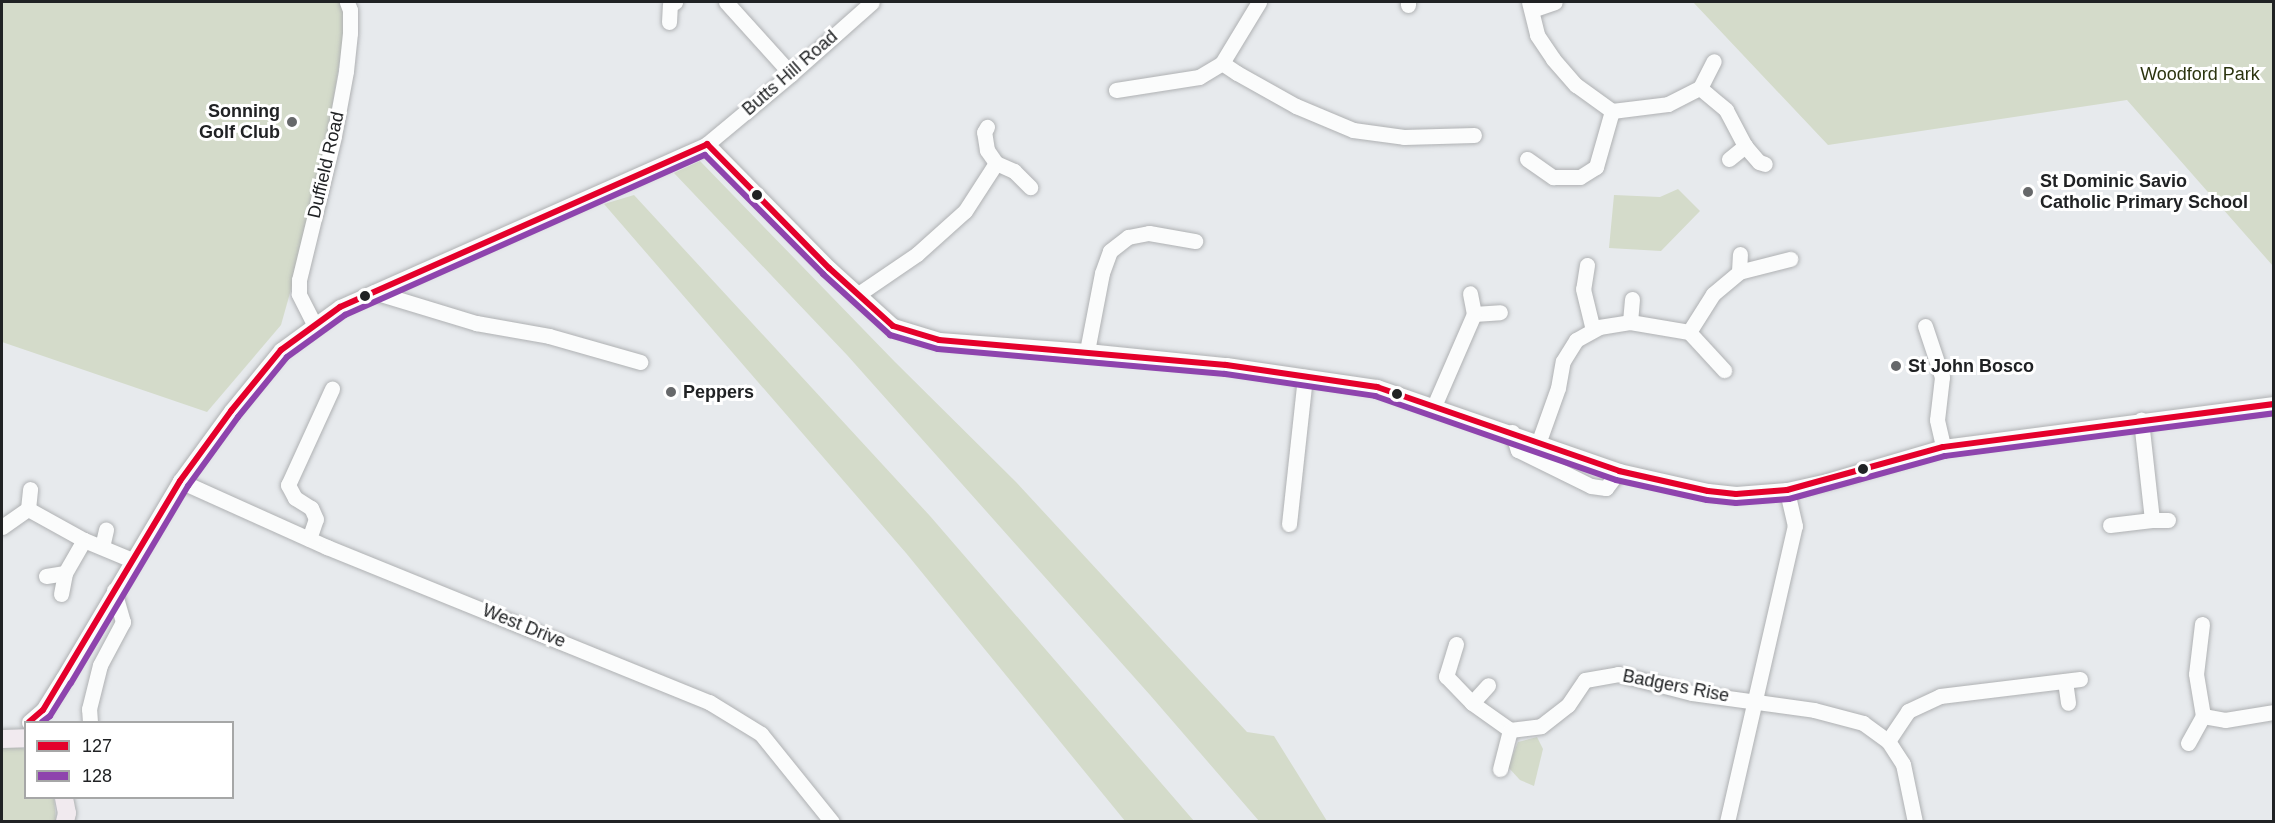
<!DOCTYPE html>
<style>
body{margin:0}
#map{position:relative;width:2275px;height:823px;overflow:hidden;background:#e7eaed;font-family:Arial,sans-serif}
div>[style]{position:absolute}
[style*='--x']{left:calc(var(--x)*1px);top:calc(var(--y)*1px);width:calc(var(--w)*1px);rotate:calc(var(--a)*1deg)}
.green>*{inset:0;background:#d4dbca}
.roads{filter:drop-shadow(0 0 2px #afb1b3) drop-shadow(0 0 2px #afb1b3)}
.minor>*{height:15px;margin:-7.5px;padding:0 7.5px;transform-origin:7.5px;border-radius:7.5px;background:#fbfcfc}
.major>*{height:18px;margin:-9px;padding:0 9px;transform-origin:9px;border-radius:9px;background:#f1eaef}
.bus-1>*{height:6px;margin:-3px;padding:0 3px;transform-origin:3px;border-radius:3px;background:#e4002b}
.bus-2>*{height:6px;margin:-3px;padding:0 3px;transform-origin:3px;border-radius:3px;background:#8e44ad}
.dots>*{width:16px;height:16px;translate:-50% -50%;box-sizing:border-box;border:3px solid #fff;border-radius:50%}
span{translate:-50% -50%;white-space:nowrap;text-align:center;line-height:1.15;-webkit-text-stroke:6px #fff;paint-order:stroke}
.street-label{font-size:18px;color:#202224}
.park-label{font-size:18px;color:#2b340f}
.poi-label{font-size:18px;color:#202224;font-weight:700}
.right{translate:-100% -50%;text-align:right}
.left{translate:0 -50%;text-align:left}
.frame{position:absolute;inset:0;border:3px solid #202224;pointer-events:none}
.legend{position:absolute;left:24px;top:721px;width:210px;height:78px;box-sizing:border-box;background:#fff;border:2px solid #a6a7a7;margin:0;padding:8px 10px;list-style:none;font-size:18px;color:#202224}
.legend li{display:flex;align-items:center;gap:12px;height:30px}
.legend b{width:30px;border:2px solid #a6a7a7}
</style>
<div id="map">
<div class="green">
<div style="clip-path:polygon(2px 2px,339px 2px,347px 17px,318px 193px,281px 325px,207px 412px,2px 342px)"></div>
<div style="clip-path:polygon(1693px 2px,2273px 2px,2273px 266px,2127px 100px,1828px 145px)"></div>
<div style="clip-path:polygon(700px 161px,895px 362px,1016px 482px,1247px 732px,1274px 736px,1327px 821px,1259px 821px,1150px 695px,847px 355px,674px 173px)"></div>
<div style="clip-path:polygon(1678px 189px,1700px 211px,1661px 251px,1609px 248px,1614px 195px,1660px 197px)"></div>
<div style="clip-path:polygon(634px 195px,930px 516px,1194px 821px,1125px 821px,906px 553px,604px 204px)"></div>
<div style="clip-path:polygon(1537px 737px,1543px 749px,1534px 786px,1520px 780px,1508px 767px,1518px 742px)"></div>
<div style="clip-path:polygon(15px 746px,25px 749px,26px 798px,54px 798px,56px 821px,2px 822px,2px 748px)"></div>
</div>
<div class="roads">
<div class="minor">
<div style="--x:726;--y:2;--w:97;--a:47.9"></div>
<div style="--x:1259;--y:2;--w:71;--a:121.2"></div>
<div style="--x:1222;--y:63;--w:18;--a:34"></div>
<div style="--x:1237;--y:73;--w:68;--a:29.2"></div>
<div style="--x:1296;--y:106;--w:62;--a:22.8"></div>
<div style="--x:1353;--y:130;--w:51;--a:7.8"></div>
<div style="--x:1404;--y:137;--w:70;--a:-1.6"></div>
<div style="--x:1408;--y:2;--w:3;--a:90"></div>
<div style="--x:1529;--y:2;--w:34;--a:76"></div>
<div style="--x:1537;--y:35;--w:29;--a:56"></div>
<div style="--x:1553;--y:59;--w:35;--a:49"></div>
<div style="--x:1576;--y:85;--w:44;--a:35.8"></div>
<div style="--x:1612;--y:111;--w:56;--a:-7.1"></div>
<div style="--x:1668;--y:104;--w:36;--a:-27"></div>
<div style="--x:1700;--y:88;--w:30;--a:-63"></div>
<div style="--x:1532;--y:10;--w:24;--a:-19"></div>
<div style="--x:669;--y:22;--w:17;--a:-87"></div>
<div style="--x:670;--y:5;--w:6;--a:-31"></div>
<div style="--x:1700;--y:88;--w:34;--a:40"></div>
<div style="--x:1726;--y:110;--w:41;--a:62.2"></div>
<div style="--x:1745;--y:146;--w:21;--a:49"></div>
<div style="--x:1759;--y:162;--w:6;--a:18"></div>
<div style="--x:1116;--y:90;--w:84;--a:-8.9"></div>
<div style="--x:1199;--y:77;--w:27;--a:-31"></div>
<div style="--x:707;--y:144;--w:174;--a:45.5"></div>
<div style="--x:829;--y:268;--w:86;--a:42.2"></div>
<div style="--x:893;--y:326;--w:48;--a:16.9"></div>
<div style="--x:939;--y:340;--w:148;--a:4.3"></div>
<div style="--x:1087;--y:351;--w:140;--a:5.8"></div>
<div style="--x:1226;--y:365;--w:153;--a:8.3"></div>
<div style="--x:1377;--y:387;--w:256;--a:19.1"></div>
<div style="--x:1619;--y:471;--w:91;--a:12.7"></div>
<div style="--x:1708;--y:491;--w:28;--a:6"></div>
<div style="--x:1736;--y:494;--w:51;--a:-4.5"></div>
<div style="--x:1787;--y:490;--w:41;--a:-12.7"></div>
<div style="--x:1827;--y:481;--w:121;--a:-16.3"></div>
<div style="--x:1943;--y:447;--w:334;--a:-7.4"></div>
<div style="--x:1527;--y:159;--w:32;--a:35"></div>
<div style="--x:1553;--y:177;--w:27;--a:0"></div>
<div style="--x:1580;--y:177;--w:19;--a:-32"></div>
<div style="--x:1596;--y:167;--w:58;--a:-74.1"></div>
<div style="--x:1729;--y:159;--w:21;--a:-39"></div>
<div style="--x:996;--y:163;--w:20;--a:24"></div>
<div style="--x:1014;--y:171;--w:23;--a:45"></div>
<div style="--x:1587;--y:265;--w:24;--a:99"></div>
<div style="--x:1583;--y:289;--w:42;--a:76.3"></div>
<div style="--x:1739;--y:272;--w:53;--a:-14.3"></div>
<div style="--x:374;--y:292;--w:107;--a:16.9"></div>
<div style="--x:476;--y:323;--w:74;--a:10.1"></div>
<div style="--x:549;--y:336;--w:95;--a:15.9"></div>
<div style="--x:857;--y:295;--w:73;--a:-34.3"></div>
<div style="--x:917;--y:254;--w:64;--a:-41.9"></div>
<div style="--x:965;--y:211;--w:57;--a:-57.1"></div>
<div style="--x:996;--y:163;--w:16;--a:-125"></div>
<div style="--x:987;--y:150;--w:18;--a:-99"></div>
<div style="--x:984;--y:132;--w:6;--a:-59"></div>
<div style="--x:1474;--y:314;--w:26;--a:-4"></div>
<div style="--x:1630;--y:322;--w:23;--a:-85"></div>
<div style="--x:314;--y:324;--w:34;--a:-117"></div>
<div style="--x:299;--y:294;--w:14;--a:-90"></div>
<div style="--x:299;--y:280;--w:148;--a:-76.3"></div>
<div style="--x:334;--y:136;--w:66;--a:-79.5"></div>
<div style="--x:346;--y:71;--w:38;--a:-84"></div>
<div style="--x:350;--y:33;--w:23;--a:-90"></div>
<div style="--x:350;--y:10;--w:9;--a:-111"></div>
<div style="--x:1925;--y:326;--w:54;--a:71.6"></div>
<div style="--x:1942;--y:377;--w:43;--a:96.6"></div>
<div style="--x:1937;--y:420;--w:28;--a:77"></div>
<div style="--x:1689;--y:332;--w:52;--a:47.4"></div>
<div style="--x:1087;--y:351;--w:79;--a:-79.1"></div>
<div style="--x:1102;--y:273;--w:23;--a:-70"></div>
<div style="--x:1110;--y:251;--w:23;--a:-38"></div>
<div style="--x:1128;--y:237;--w:21;--a:-11"></div>
<div style="--x:1149;--y:233;--w:47;--a:9.9"></div>
<div style="--x:1434;--y:406;--w:100;--a:-66.5"></div>
<div style="--x:1474;--y:314;--w:21;--a:-101"></div>
<div style="--x:1512;--y:432;--w:19;--a:72"></div>
<div style="--x:1518;--y:450;--w:81;--a:26.3"></div>
<div style="--x:1591;--y:486;--w:15;--a:8"></div>
<div style="--x:1606;--y:488;--w:21;--a:-53"></div>
<div style="--x:1539;--y:441;--w:56;--a:-70.3"></div>
<div style="--x:1558;--y:388;--w:27;--a:-80"></div>
<div style="--x:1563;--y:361;--w:25;--a:-58"></div>
<div style="--x:1576;--y:340;--w:26;--a:-29"></div>
<div style="--x:1599;--y:327;--w:31;--a:-9"></div>
<div style="--x:1630;--y:322;--w:60;--a:9.6"></div>
<div style="--x:1689;--y:332;--w:45;--a:-57.7"></div>
<div style="--x:1713;--y:294;--w:34;--a:-40"></div>
<div style="--x:1739;--y:272;--w:18;--a:-87"></div>
<div style="--x:180;--y:481;--w:161;--a:24.2"></div>
<div style="--x:327;--y:547;--w:412;--a:22.1"></div>
<div style="--x:709;--y:702;--w:61;--a:31.6"></div>
<div style="--x:761;--y:734;--w:113;--a:51.1"></div>
<div style="--x:28;--y:509;--w:20;--a:-84"></div>
<div style="--x:2152;--y:520;--w:16;--a:0"></div>
<div style="--x:1289;--y:524;--w:148;--a:-83.8"></div>
<div style="--x:2110;--y:525;--w:42;--a:-6.8"></div>
<div style="--x:2152;--y:520;--w:101;--a:-96.3"></div>
<div style="--x:2;--y:527;--w:32;--a:-35"></div>
<div style="--x:28;--y:509;--w:64;--a:29"></div>
<div style="--x:84;--y:540;--w:52;--a:22.6"></div>
<div style="--x:309;--y:539;--w:21;--a:-71"></div>
<div style="--x:316;--y:519;--w:12;--a:-114"></div>
<div style="--x:311;--y:508;--w:19;--a:-148"></div>
<div style="--x:295;--y:498;--w:15;--a:-118"></div>
<div style="--x:288;--y:485;--w:106;--a:-65.4"></div>
<div style="--x:102;--y:547;--w:18;--a:-77"></div>
<div style="--x:46;--y:576;--w:19;--a:-9"></div>
<div style="--x:61;--y:594;--w:21;--a:-79"></div>
<div style="--x:65;--y:573;--w:38;--a:-60"></div>
<div style="--x:2202;--y:624;--w:50;--a:96.8"></div>
<div style="--x:2196;--y:674;--w:43;--a:80.5"></div>
<div style="--x:1456;--y:644;--w:34;--a:107"></div>
<div style="--x:1446;--y:676;--w:37;--a:46"></div>
<div style="--x:1472;--y:703;--w:47;--a:35.4"></div>
<div style="--x:1510;--y:730;--w:31;--a:-7"></div>
<div style="--x:1541;--y:726;--w:34;--a:-38"></div>
<div style="--x:1568;--y:705;--w:30;--a:-56"></div>
<div style="--x:1585;--y:680;--w:34;--a:-10"></div>
<div style="--x:1618;--y:674;--w:76;--a:14.4"></div>
<div style="--x:1692;--y:693;--w:123;--a:7.9"></div>
<div style="--x:1814;--y:710;--w:51;--a:14.9"></div>
<div style="--x:1863;--y:723;--w:31;--a:36"></div>
<div style="--x:1888;--y:741;--w:27;--a:57"></div>
<div style="--x:1903;--y:764;--w:59;--a:78.3"></div>
<div style="--x:2065;--y:681;--w:22;--a:82"></div>
<div style="--x:1472;--y:703;--w:24;--a:-48"></div>
<div style="--x:29;--y:722;--w:18;--a:-41"></div>
<div style="--x:43;--y:710;--w:38;--a:-58"></div>
<div style="--x:63;--y:678;--w:229;--a:-59.3"></div>
<div style="--x:180;--y:481;--w:87;--a:-53.9"></div>
<div style="--x:231;--y:411;--w:79;--a:-50.7"></div>
<div style="--x:281;--y:350;--w:73;--a:-36.1"></div>
<div style="--x:340;--y:307;--w:402;--a:-23.9"></div>
<div style="--x:707;--y:144;--w:109;--a:-39.8"></div>
<div style="--x:791;--y:74;--w:108;--a:-41.6"></div>
<div style="--x:90;--y:722;--w:13;--a:-94"></div>
<div style="--x:89;--y:709;--w:45;--a:-76"></div>
<div style="--x:100;--y:665;--w:49;--a:-61.9"></div>
<div style="--x:123;--y:622;--w:33;--a:-106"></div>
<div style="--x:1888;--y:741;--w:36;--a:-56"></div>
<div style="--x:1908;--y:711;--w:35;--a:-25"></div>
<div style="--x:1940;--y:696;--w:141;--a:-6.9"></div>
<div style="--x:2188;--y:743;--w:31;--a:-61"></div>
<div style="--x:2203;--y:716;--w:22;--a:10"></div>
<div style="--x:2225;--y:720;--w:50;--a:-9.3"></div>
<div style="--x:1500;--y:769;--w:40;--a:-75.6"></div>
<div style="--x:1727;--y:822;--w:304;--a:-77.1"></div>
<div style="--x:1795;--y:526;--w:37;--a:-103"></div>
</div>
<div class="major">
<div style="--x:2;--y:739;--w:24;--a:-2"></div>
<div style="--x:64;--y:798;--w:15;--a:79"></div>
<div style="--x:67;--y:813;--w:9;--a:103"></div>
</div>
</div>
<div class="bus-1">
<div style="--x:29;--y:722;--w:18;--a:-41"></div>
<div style="--x:43;--y:710;--w:267;--a:-59.1"></div>
<div style="--x:180;--y:481;--w:87;--a:-53.9"></div>
<div style="--x:231;--y:411;--w:79;--a:-50.7"></div>
<div style="--x:281;--y:350;--w:73;--a:-36.1"></div>
<div style="--x:340;--y:307;--w:402;--a:-23.9"></div>
<div style="--x:707;--y:144;--w:174;--a:45.5"></div>
<div style="--x:829;--y:268;--w:86;--a:42.2"></div>
<div style="--x:893;--y:326;--w:48;--a:16.9"></div>
<div style="--x:939;--y:340;--w:288;--a:5"></div>
<div style="--x:1226;--y:365;--w:153;--a:8.3"></div>
<div style="--x:1377;--y:387;--w:256;--a:19.1"></div>
<div style="--x:1619;--y:471;--w:91;--a:12.7"></div>
<div style="--x:1708;--y:491;--w:28;--a:6"></div>
<div style="--x:1736;--y:494;--w:51;--a:-4.5"></div>
<div style="--x:1787;--y:490;--w:162;--a:-15.4"></div>
<div style="--x:1943;--y:447;--w:334;--a:-7.4"></div>
</div>
<div class="bus-2">
<div style="--x:42;--y:722;--w:10;--a:-37"></div>
<div style="--x:50;--y:716;--w:39;--a:-58"></div>
<div style="--x:71;--y:683;--w:229;--a:-59.3"></div>
<div style="--x:188;--y:486;--w:85;--a:-54.1"></div>
<div style="--x:238;--y:417;--w:77;--a:-50.8"></div>
<div style="--x:287;--y:357;--w:72;--a:-35.9"></div>
<div style="--x:345;--y:315;--w:394;--a:-24"></div>
<div style="--x:705;--y:155;--w:168;--a:45.2"></div>
<div style="--x:823;--y:274;--w:91;--a:42.3"></div>
<div style="--x:890;--y:335;--w:50;--a:16.3"></div>
<div style="--x:938;--y:349;--w:288;--a:5"></div>
<div style="--x:1225;--y:374;--w:152;--a:8.3"></div>
<div style="--x:1375;--y:396;--w:255;--a:19.2"></div>
<div style="--x:1616;--y:480;--w:93;--a:12.4"></div>
<div style="--x:1707;--y:500;--w:29;--a:6"></div>
<div style="--x:1736;--y:503;--w:53;--a:-4.3"></div>
<div style="--x:1789;--y:499;--w:162;--a:-15.4"></div>
<div style="--x:1945;--y:456;--w:332;--a:-7.4"></div>
</div>
<div class="dots">
<div style="left:292px;top:122px;background:#66686a"></div>
<div style="left:2028px;top:192px;background:#66686a"></div>
<div style="left:757px;top:195px;background:#202224"></div>
<div style="left:365px;top:296px;background:#202224"></div>
<div style="left:1896px;top:366px;background:#66686a"></div>
<div style="left:671px;top:392px;background:#66686a"></div>
<div style="left:1397px;top:394px;background:#202224"></div>
<div style="left:1863px;top:469px;background:#202224"></div>
</div>
<div class="street-label">
<span style="left:790px;top:73px;rotate:-41deg">Butts Hill Road</span>
<span style="left:326px;top:165px;rotate:-77deg">Duffield Road</span>
<span style="left:524px;top:626px;rotate:22deg">West Drive</span>
<span style="left:1676px;top:686px;rotate:11deg">Badgers Rise</span>
</div>
<div class="park-label">
<span style="left:2200px;top:74px">Woodford Park</span>
</div>
<div class="poi-label">
<span class="right" style="left:280px;top:122px">Sonning<br>Golf Club</span>
<span class="left" style="left:2040px;top:192px">St Dominic Savio<br>Catholic Primary School</span>
<span class="left" style="left:1908px;top:366px">St John Bosco</span>
<span class="left" style="left:683px;top:392px">Peppers</span>
</div>
<div class="frame"></div>
<ul class="legend">
<li><b style="height:8px;background:#e4002b"></b>127</li>
<li><b style="height:8px;background:#8e44ad"></b>128</li>
</ul>
</div>
